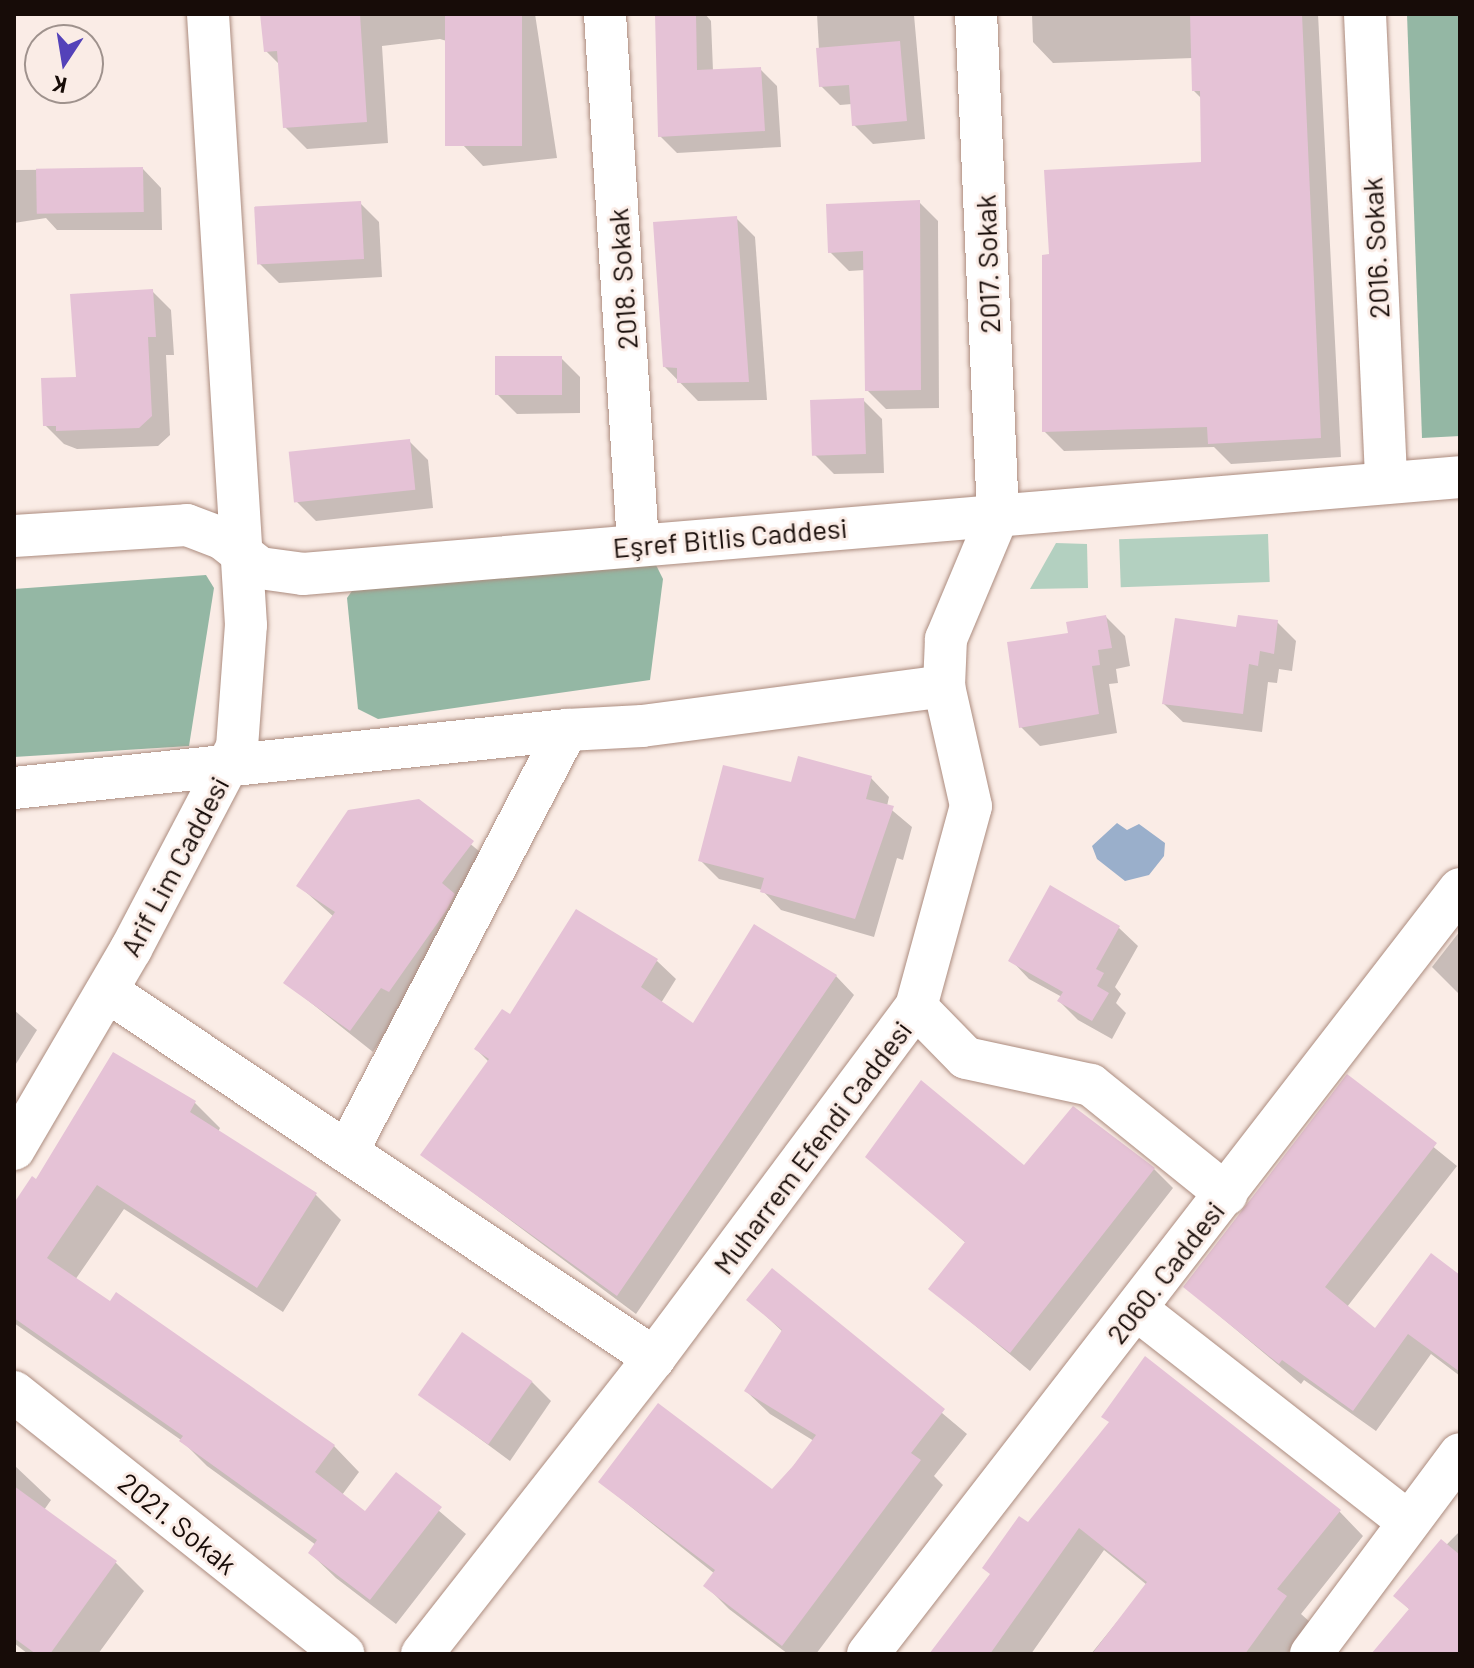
<!DOCTYPE html>
<meta charset="utf-8">
<style>
body{margin:0}
#map{position:relative;width:1474px;height:1668px;overflow:hidden;background:#faece6;font-family:Barlow,sans-serif}
div>[style]{position:absolute}
[style*='--x']{left:calc(var(--x)*1px);top:calc(var(--y)*1px);width:calc(var(--w)*1px);rotate:calc(var(--a)*1deg)}
.green>*{inset:0;background:#b3d0c0;transform-origin:0 0}
.forest>*{inset:0;background:#94b7a4}
.water>*{inset:0;background:#9aafcb}
.shadow>*{inset:0;background:#0003}
.building>*{inset:0;background:#e5c2d6;transform-origin:0 0}
.roads{filter:drop-shadow(0 0 2px #ac8c7f) drop-shadow(0 0 2px #ac8c7f)}
.street>*{height:42px;margin:-21px;padding:0 21px;transform-origin:21px;border-radius:21px;background:#fff}
span{translate:-50% -50%;white-space:nowrap;text-align:center;line-height:1.15;-webkit-text-stroke:6px #faece6;paint-order:stroke}
.street-label{font-size:28px;color:#170c08}
.frame{position:absolute;inset:0;border:16px solid #170c08;pointer-events:none}
.north{position:absolute;left:24px;top:24px;width:80px;height:80px;box-sizing:border-box;background:#faece6;border:2px solid #9f928d;border-radius:50%;rotate:192deg;font-size:22px;font-weight:700;line-height:32px;text-align:center;color:#170c08}
.north::after{content:'';display:block;margin:auto;width:28px;height:36px;background:#5442b9;clip-path:polygon(50% 0,100% 100%,50% 72%,0 100%)}
</style>
<div id="map">
<div class="green">
<div style="left:1268px;top:534px;width:48px;height:149px;rotate:88deg"></div>
<div style="clip-path:polygon(1056px 543px,1087px 544px,1088px 588px,1030px 589px)"></div>
</div>
<div class="forest">
<div style="clip-path:polygon(1407px 14px,1460px 14px,1460px 436px,1422px 438px)"></div>
<div style="clip-path:polygon(653px 559px,663px 579px,650px 680px,378px 719px,358px 709px,347px 598px,354px 588px)"></div>
<div style="clip-path:polygon(206px 575px,214px 588px,189px 746px,14px 757px,14px 589px)"></div>
</div>
<div class="water">
<div style="clip-path:polygon(1117px 823px,1127px 830px,1139px 824px,1165px 843px,1164px 856px,1149px 875px,1125px 881px,1097px 859px,1092px 846px)"></div>
</div>
<div class="shadow">
<div style="clip-path:polygon(262px 14px,535px 14px,557px 158px,483px 166px,462px 144px,450px 42px,440px 39px,382px 46px,388px 143px,307px 149px,285px 127px,280px 65px,266px 51px)"></div>
<div style="clip-path:polygon(657px 14px,705px 14px,711px 21px,713px 71px,760px 69px,777px 86px,781px 147px,677px 153px,660px 136px)"></div>
<div style="clip-path:polygon(817px 14px,925px 14px,914px 15px,925px 139px,873px 144px,854px 125px,852px 104px,840px 105px,821px 86px)"></div>
<div style="clip-path:polygon(1032px 14px,1318px 14px,1341px 457px,1231px 464px,1214px 447px,1064px 451px,1044px 431px,1052px 256px,1203px 164px,1202px 99px,1194px 91px,1193px 58px,1053px 63px,1033px 42px)"></div>
<div style="clip-path:polygon(143px 169px,161px 188px,162px 230px,57px 230px,46px 218px,14px 223px,14px 170px)"></div>
<div style="clip-path:polygon(919px 202px,938px 221px,939px 408px,886px 409px,867px 390px,865px 270px,849px 271px,830px 252px)"></div>
<div style="clip-path:polygon(360px 203px,379px 222px,382px 277px,279px 283px,260px 264px)"></div>
<div style="clip-path:polygon(736px 218px,755px 237px,767px 400px,698px 401px,665px 367px)"></div>
<div style="clip-path:polygon(152px 291px,171px 310px,174px 355px,166px 355px,170px 435px,158px 446px,77px 449px,64px 444px,45px 425px)"></div>
<div style="clip-path:polygon(561px 358px,580px 377px,580px 413px,517px 414px,498px 395px)"></div>
<div style="clip-path:polygon(863px 400px,882px 419px,884px 473px,834px 474px,815px 455px)"></div>
<div style="clip-path:polygon(409px 441px,428px 460px,433px 508px,316px 521px,297px 502px)"></div>
<div style="clip-path:polygon(1106px 617px,1125px 636px,1130px 666px,1116px 669px,1118px 683px,1109px 684px,1117px 733px,1040px 746px,1021px 727px)"></div>
<div style="clip-path:polygon(1277px 622px,1296px 641px,1292px 671px,1279px 669px,1277px 683px,1268px 682px,1262px 732px,1183px 722px,1164px 704px,1238px 629px)"></div>
<div style="clip-path:polygon(871px 778px,889px 797px,887px 806px,912px 827px,903px 860px,897px 858px,874px 937px,781px 910px,762px 890px,719px 879px,700px 860px,792px 784px)"></div>
<div style="clip-path:polygon(418px 801px,496px 865px,373px 1052px,286px 983px,334px 917px,299px 886px)"></div>
<div style="clip-path:polygon(1119px 928px,1138px 946px,1115px 987px,1121px 994px,1116px 1003px,1126px 1013px,1112px 1039px,1078px 1020px,1059px 1001px,1062px 997px,1029px 979px,1011px 960px)"></div>
<div style="clip-path:polygon(1460px 931px,1460px 995px,1432px 967px)"></div>
<div style="clip-path:polygon(657px 961px,676px 979px,661px 1003px,694px 1026px,836px 976px,854px 995px,636px 1314px,423px 1155px,489px 1062px,476px 1049px,511px 1017px)"></div>
<div style="clip-path:polygon(14px 1010px,37px 1030px,14px 1067px)"></div>
<div style="clip-path:polygon(114px 1055px,195px 1103px,220px 1128px,218px 1132px,316px 1195px,341px 1220px,283px 1312px,124px 1209px,75px 1280px,334px 1446px,359px 1472px,342px 1495px,366px 1514px,397px 1475px,466px 1534px,396px 1624px,336px 1578px,310px 1553px,316px 1545px,207px 1466px,181px 1440px,14px 1323px,14px 1207px,37px 1182px)"></div>
<div style="clip-path:polygon(1347px 1077px,1457px 1166px,1347px 1307px,1375px 1331px,1460px 1277px,1460px 1376px,1431px 1354px,1376px 1431px,1304px 1380px,1301px 1384px,1185px 1287px)"></div>
<div style="clip-path:polygon(868px 1156px,1024px 1168px,1154px 1169px,1173px 1188px,1030px 1371px,931px 1289px,967px 1244px)"></div>
<div style="clip-path:polygon(773px 1271px,967px 1434px,934px 1476px,943px 1485px,816px 1654px,788px 1654px,729px 1609px,706px 1586px,715px 1574px,600px 1482px,772px 1492px,814px 1441px,770px 1414px,746px 1391px,783px 1332px,749px 1300px)"></div>
<div style="clip-path:polygon(532px 1382px,551px 1401px,510px 1461px,422px 1396px)"></div>
<div style="clip-path:polygon(14px 1465px,51px 1500px,44px 1510px,116px 1563px,144px 1591px,98px 1654px,28px 1654px,14px 1643px)"></div>
<div style="clip-path:polygon(1339px 1511px,1363px 1536px,1301px 1614px,1310px 1622px,1287px 1654px,1091px 1654px,1147px 1585px,1104px 1550px,1031px 1654px,932px 1654px,1029px 1525px)"></div>
<div style="clip-path:polygon(1460px 1531px,1460px 1654px,1373px 1654px,1410px 1610px,1396px 1596px)"></div>
</div>
<div class="building">
<div style="clip-path:polygon(260px 14px,360px 14px,367px 122px,283px 128px,277px 51px,264px 52px)"></div>
<div style="left:445px;top:14px;width:77px;height:132px"></div>
<div style="clip-path:polygon(655px 14px,696px 14px,697px 70px,761px 67px,765px 131px,658px 137px)"></div>
<div style="clip-path:polygon(1190px 14px,1302px 14px,1321px 438px,1208px 444px,1207px 427px,1042px 432px,1042px 255px,1049px 254px,1044px 170px,1201px 162px,1200px 91px,1192px 91px)"></div>
<div style="clip-path:polygon(900px 41px,907px 121px,852px 126px,849px 85px,819px 87px,816px 48px)"></div>
<div style="left:143px;top:167px;width:45px;height:107px;rotate:89deg"></div>
<div style="clip-path:polygon(920px 200px,921px 390px,865px 391px,863px 251px,828px 253px,826px 204px)"></div>
<div style="left:361px;top:201px;width:58px;height:107px;rotate:87deg"></div>
<div style="clip-path:polygon(737px 216px,749px 382px,677px 383px,677px 368px,663px 367px,653px 222px)"></div>
<div style="clip-path:polygon(153px 289px,156px 337px,148px 337px,152px 416px,139px 428px,56px 431px,56px 426px,43px 426px,41px 378px,76px 377px,70px 294px)"></div>
<div style="left:562px;top:356px;width:39px;height:67px;rotate:90deg"></div>
<div style="left:864px;top:398px;width:56px;height:54px;rotate:88deg"></div>
<div style="left:410px;top:439px;width:51px;height:122px;rotate:84deg"></div>
<div style="clip-path:polygon(1106px 615px,1112px 648px,1098px 650px,1100px 665px,1092px 666px,1099px 714px,1019px 728px,1007px 642px,1068px 633px,1066px 622px)"></div>
<div style="clip-path:polygon(1238px 615px,1278px 620px,1274px 654px,1260px 651px,1258px 666px,1249px 664px,1243px 714px,1162px 704px,1175px 618px,1236px 627px)"></div>
<div style="clip-path:polygon(798px 756px,872px 776px,866px 799px,894px 806px,855px 919px,760px 892px,764px 878px,698px 861px,723px 765px,791px 782px)"></div>
<div style="clip-path:polygon(419px 799px,474px 841px,442px 883px,455px 894px,446px 911px,389px 992px,381px 988px,350px 1031px,283px 983px,335px 912px,296px 886px,348px 810px)"></div>
<div style="clip-path:polygon(1050px 885px,1120px 926px,1096px 969px,1104px 973px,1097px 986px,1109px 993px,1092px 1021px,1057px 1001px,1063px 992px,1008px 961px)"></div>
<div style="clip-path:polygon(576px 909px,658px 959px,641px 987px,693px 1023px,754px 924px,837px 975px,617px 1296px,420px 1155px,489px 1059px,474px 1049px,502px 1009px,510px 1014px)"></div>
<div style="clip-path:polygon(113px 1052px,196px 1101px,190px 1112px,317px 1193px,257px 1288px,97px 1185px,47px 1258px,110px 1301px,116px 1292px,335px 1445px,315px 1472px,365px 1511px,396px 1472px,442px 1507px,370px 1600px,308px 1553px,317px 1540px,179px 1441px,183px 1436px,14px 1318px,14px 1203px,32px 1176px,36px 1179px)"></div>
<div style="clip-path:polygon(1347px 1074px,1437px 1143px,1325px 1287px,1375px 1328px,1431px 1253px,1460px 1275px,1460px 1372px,1408px 1334px,1353px 1411px,1282px 1360px,1279px 1364px,1183px 1287px)"></div>
<div style="clip-path:polygon(921px 1080px,1024px 1165px,1073px 1106px,1155px 1168px,1010px 1353px,928px 1289px,965px 1242px,865px 1157px)"></div>
<div style="clip-path:polygon(772px 1268px,945px 1409px,911px 1453px,921px 1460px,782px 1646px,703px 1586px,715px 1570px,598px 1482px,658px 1403px,772px 1489px,793px 1466px,816px 1435px,744px 1391px,782px 1330px,746px 1300px)"></div>
<div style="left:462px;top:1332px;width:86px;height:77px;rotate:35deg"></div>
<div style="clip-path:polygon(1145px 1356px,1341px 1510px,1277px 1589px,1287px 1596px,1245px 1654px,1092px 1654px,1147px 1582px,1079px 1528px,990px 1654px,929px 1654px,990px 1574px,982px 1568px,1019px 1516px,1028px 1522px,1109px 1422px,1101px 1417px)"></div>
<div style="clip-path:polygon(14px 1486px,117px 1561px,50px 1654px,36px 1654px,14px 1638px)"></div>
<div style="clip-path:polygon(1441px 1539px,1460px 1555px,1460px 1654px,1371px 1654px,1409px 1609px,1393px 1596px)"></div>
</div>
<div class="roads">
<div class="street">
<div style="--x:605;--y:14;--w:532;--a:86.44"></div>
<div style="--x:1365;--y:14;--w:469;--a:87.4"></div>
<div style="--x:14;--y:536;--w:173;--a:-3.6"></div>
<div style="--x:187;--y:525;--w:39;--a:21"></div>
<div style="--x:223;--y:539;--w:47;--a:38.1"></div>
<div style="--x:260;--y:568;--w:43;--a:7.9"></div>
<div style="--x:303;--y:574;--w:1161;--a:-4.79"></div>
<div style="--x:14;--y:788;--w:556;--a:-5.99"></div>
<div style="--x:107;--y:991;--w:659;--a:33.86"></div>
<div style="--x:916;--y:1007;--w:71;--a:45.6"></div>
<div style="--x:966;--y:1058;--w:128;--a:12.2"></div>
<div style="--x:1091;--y:1085;--w:174;--a:38.9"></div>
<div style="--x:14;--y:1149;--w:232;--a:-59.7"></div>
<div style="--x:131;--y:949;--w:228;--a:-62.3"></div>
<div style="--x:237;--y:747;--w:122;--a:-85.8"></div>
<div style="--x:246;--y:625;--w:612;--a:-93.56"></div>
<div style="--x:347;--y:1152;--w:476;--a:-62.5"></div>
<div style="--x:567;--y:730;--w:75;--a:-3.1"></div>
<div style="--x:642;--y:726;--w:305;--a:-7.5"></div>
<div style="--x:1136;--y:1309;--w:344;--a:38"></div>
<div style="--x:14;--y:1392;--w:421;--a:38.5"></div>
<div style="--x:422;--y:1654;--w:376;--a:-51.9"></div>
<div style="--x:654;--y:1358;--w:438;--a:-53.3"></div>
<div style="--x:916;--y:1007;--w:208;--a:-74.7"></div>
<div style="--x:971;--y:806;--w:123;--a:-102.7"></div>
<div style="--x:944;--y:686;--w:47;--a:-87.6"></div>
<div style="--x:946;--y:639;--w:134;--a:-67.2"></div>
<div style="--x:998;--y:515;--w:501;--a:-92.51"></div>
<div style="--x:868;--y:1654;--w:967;--a:-52.27"></div>
<div style="--x:1311;--y:1654;--w:249;--a:-53.3"></div>
</div>
</div>
<div class="street-label">
<span style="left:1375px;top:248px;rotate:-93deg">2016. Sokak</span>
<span style="left:987px;top:264px;rotate:-92deg">2017. Sokak</span>
<span style="left:622px;top:279px;rotate:-94deg">2018. Sokak</span>
<span style="left:730px;top:537px;rotate:-5deg">Eşref Bitlis Caddesi</span>
<span style="left:174px;top:866px;rotate:-62deg">Arif Lim Caddesi</span>
<span style="left:812px;top:1147px;rotate:-53deg">Muharrem Efendi Caddesi</span>
<span style="left:1165px;top:1272px;rotate:-52deg">2060. Caddesi</span>
<span style="left:178px;top:1523px;rotate:39deg">2021. Sokak</span>
</div>
<div class="frame"></div>
<div class="north">K</div>
</div>
